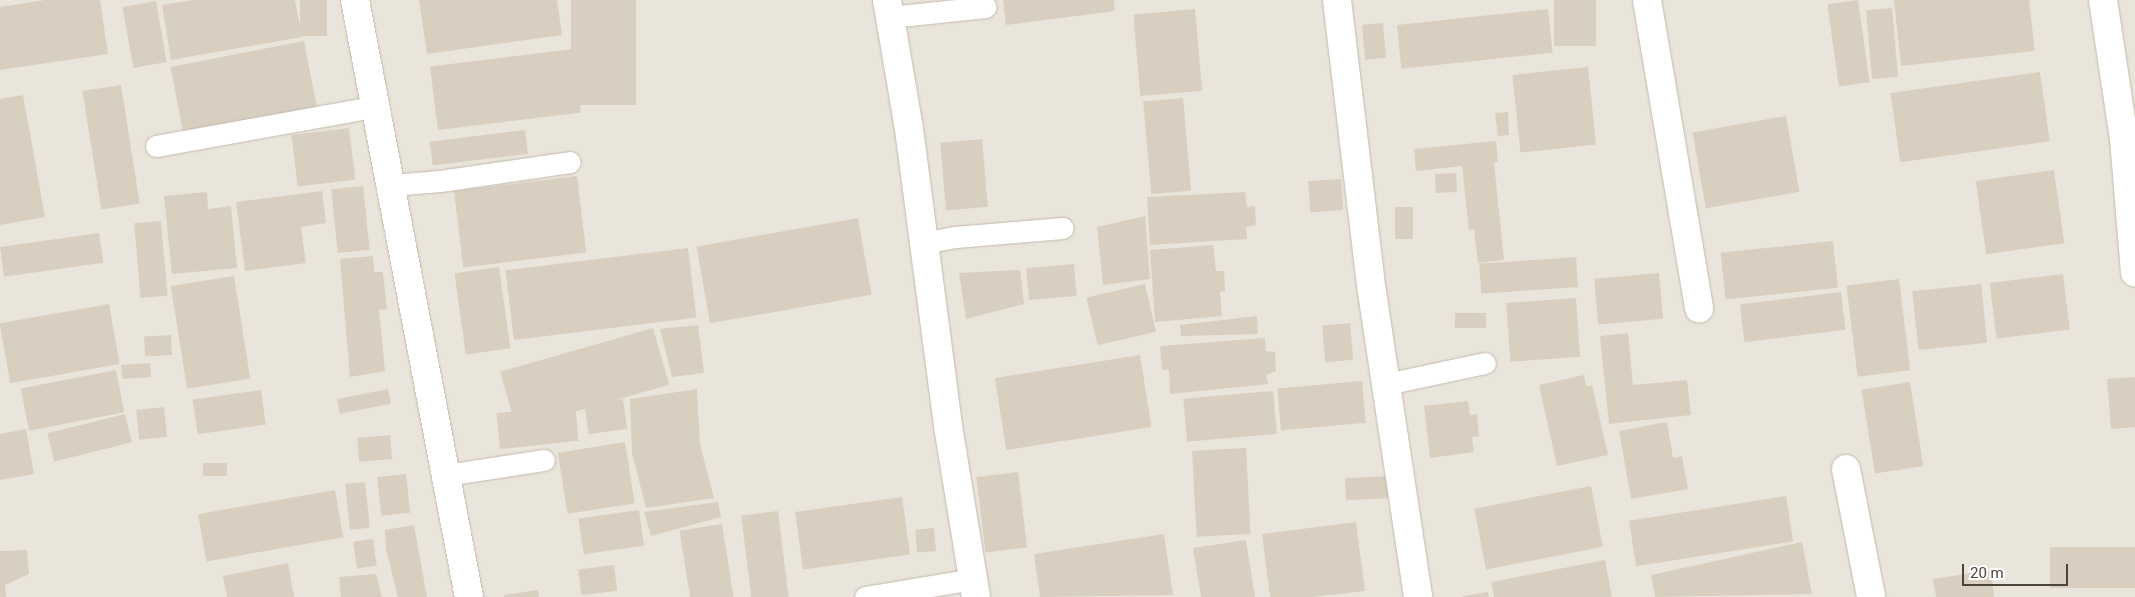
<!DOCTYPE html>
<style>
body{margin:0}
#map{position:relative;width:2135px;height:597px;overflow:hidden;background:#f6f3ec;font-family:Roboto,sans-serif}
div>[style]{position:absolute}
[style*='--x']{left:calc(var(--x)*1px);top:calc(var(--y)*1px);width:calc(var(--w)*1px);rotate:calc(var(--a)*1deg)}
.residential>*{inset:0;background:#eae5da;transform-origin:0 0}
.building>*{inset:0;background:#d8cfc1;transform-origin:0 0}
.roads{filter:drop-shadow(0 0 1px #c2bbae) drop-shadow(0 0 1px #c2bbae)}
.lane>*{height:21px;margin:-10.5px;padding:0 10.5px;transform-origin:10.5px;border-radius:10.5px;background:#fff}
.street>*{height:28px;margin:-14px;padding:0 14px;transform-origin:14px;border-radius:14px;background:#fff}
span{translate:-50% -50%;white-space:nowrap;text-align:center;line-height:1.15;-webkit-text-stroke:4px #fff;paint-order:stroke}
.scale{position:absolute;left:1962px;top:564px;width:106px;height:22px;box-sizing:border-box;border:2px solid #4b4439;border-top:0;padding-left:6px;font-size:15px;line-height:18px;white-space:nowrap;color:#4b4439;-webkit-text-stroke:4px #fff;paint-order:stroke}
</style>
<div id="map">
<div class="residential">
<div style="left:0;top:0;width:2135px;height:597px"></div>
</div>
<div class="building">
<div style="clip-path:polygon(45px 0,100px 0,108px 54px,0 70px,0 7px)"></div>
<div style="clip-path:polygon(193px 0,295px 0,302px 37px,171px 60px,162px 5px)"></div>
<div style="left:300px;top:0;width:27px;height:36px"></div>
<div style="clip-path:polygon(419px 0,557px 0,562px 35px,427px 54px)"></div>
<div style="left:571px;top:0;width:65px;height:105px"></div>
<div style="clip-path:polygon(1003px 0,1114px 0,1115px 11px,1006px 25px)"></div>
<div style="left:1554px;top:0;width:42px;height:46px"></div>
<div style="left:1858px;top:0;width:83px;height:31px;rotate:82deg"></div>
<div style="clip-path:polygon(1894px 0,2029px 0,2035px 51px,1901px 66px)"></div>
<div style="left:156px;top:1px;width:62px;height:34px;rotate:80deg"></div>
<div style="left:1892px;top:8px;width:69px;height:26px;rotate:85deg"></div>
<div style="left:1195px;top:9px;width:82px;height:62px;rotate:85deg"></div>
<div style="left:1548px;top:9px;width:44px;height:152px;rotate:84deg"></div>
<div style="left:1383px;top:23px;width:35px;height:21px;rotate:85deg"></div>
<div style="left:304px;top:41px;width:71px;height:136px;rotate:79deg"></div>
<div style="left:573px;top:49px;width:64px;height:144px;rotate:83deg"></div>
<div style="left:1588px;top:67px;width:78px;height:76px;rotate:84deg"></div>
<div style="left:2040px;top:72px;width:70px;height:151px;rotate:82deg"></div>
<div style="left:121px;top:85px;width:120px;height:39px;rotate:81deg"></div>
<div style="clip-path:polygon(23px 95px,45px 217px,0 225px,0 99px)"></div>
<div style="left:1183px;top:98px;width:93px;height:40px;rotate:85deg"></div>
<div style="clip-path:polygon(1508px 112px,1509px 135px,1498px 136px,1495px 113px)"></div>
<div style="left:1786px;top:116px;width:77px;height:95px;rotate:80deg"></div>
<div style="left:349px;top:128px;width:52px;height:58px;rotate:83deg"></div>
<div style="left:525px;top:130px;width:24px;height:96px;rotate:83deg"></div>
<div style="left:982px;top:139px;width:68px;height:42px;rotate:85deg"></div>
<div style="clip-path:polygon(1496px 141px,1498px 162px,1494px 163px,1504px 260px,1478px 263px,1474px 229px,1469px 230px,1462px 166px,1416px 171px,1414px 149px)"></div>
<div style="left:2054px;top:170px;width:74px;height:79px;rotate:82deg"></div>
<div style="left:1456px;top:173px;width:19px;height:21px;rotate:87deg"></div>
<div style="left:577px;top:176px;width:77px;height:124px;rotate:83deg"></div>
<div style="left:1341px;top:179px;width:31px;height:33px;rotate:86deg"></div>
<div style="left:363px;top:186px;width:64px;height:32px;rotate:84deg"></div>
<div style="clip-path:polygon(322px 191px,326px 223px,301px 227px,306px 263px,245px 271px,236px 202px)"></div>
<div style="clip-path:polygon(207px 192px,208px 209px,231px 206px,237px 268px,172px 274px,164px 196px)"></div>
<div style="clip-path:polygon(1245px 192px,1247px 207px,1255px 206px,1256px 225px,1246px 227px,1247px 239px,1150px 245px,1147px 197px)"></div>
<div style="left:1395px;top:207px;width:18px;height:32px"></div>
<div style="clip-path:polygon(1145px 216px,1150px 279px,1103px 285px,1097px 227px)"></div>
<div style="left:858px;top:218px;width:78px;height:164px;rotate:80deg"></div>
<div style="left:161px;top:221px;width:75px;height:27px;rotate:85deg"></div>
<div style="left:99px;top:233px;width:30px;height:100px;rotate:82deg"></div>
<div style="left:1833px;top:241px;width:47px;height:113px;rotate:84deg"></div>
<div style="clip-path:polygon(1213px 245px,1216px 271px,1224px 271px,1225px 291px,1220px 292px,1222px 316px,1155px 322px,1150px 250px)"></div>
<div style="left:688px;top:248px;width:70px;height:184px;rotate:83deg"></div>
<div style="clip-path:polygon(373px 256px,374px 272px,383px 272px,387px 309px,379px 310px,385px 371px,350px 377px,340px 259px)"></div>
<div style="left:1576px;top:257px;width:30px;height:97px;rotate:86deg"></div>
<div style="left:1074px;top:264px;width:32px;height:48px;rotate:85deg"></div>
<div style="left:499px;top:267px;width:82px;height:45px;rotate:82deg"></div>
<div style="clip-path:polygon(1020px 270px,1024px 304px,966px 319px,959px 273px)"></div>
<div style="left:1659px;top:273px;width:46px;height:65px;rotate:85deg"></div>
<div style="left:2063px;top:274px;width:56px;height:74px;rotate:83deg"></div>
<div style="left:234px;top:276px;width:104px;height:64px;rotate:81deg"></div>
<div style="left:1899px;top:279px;width:92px;height:53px;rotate:83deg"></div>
<div style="left:1145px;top:284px;width:49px;height:60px;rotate:77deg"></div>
<div style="left:1981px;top:284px;width:59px;height:69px;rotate:84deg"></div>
<div style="left:1841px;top:292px;width:38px;height:102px;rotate:83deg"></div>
<div style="left:1576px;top:298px;width:59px;height:70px;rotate:86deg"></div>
<div style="left:109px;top:304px;width:61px;height:111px;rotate:80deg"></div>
<div style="left:1486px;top:313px;width:15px;height:31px;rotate:90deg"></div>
<div style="clip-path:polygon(1257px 316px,1258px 334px,1181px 336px,1180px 325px)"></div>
<div style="left:1350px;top:323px;width:37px;height:28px;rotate:85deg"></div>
<div style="clip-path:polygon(698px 325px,704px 373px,672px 377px,660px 329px)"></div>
<div style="left:653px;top:328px;width:59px;height:159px;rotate:74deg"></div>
<div style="clip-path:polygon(1628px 333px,1633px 385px,1687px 380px,1691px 415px,1609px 424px,1600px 336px)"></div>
<div style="left:171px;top:335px;width:20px;height:27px;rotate:87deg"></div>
<div style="clip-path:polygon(1265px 338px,1266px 351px,1275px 352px,1276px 371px,1266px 375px,1268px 384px,1170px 394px,1169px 370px,1162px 370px,1160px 346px)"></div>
<div style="left:1140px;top:355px;width:73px;height:147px;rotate:81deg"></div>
<div style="left:150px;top:363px;width:14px;height:29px;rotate:86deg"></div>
<div style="left:116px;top:370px;width:43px;height:97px;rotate:79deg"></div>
<div style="clip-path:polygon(1584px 375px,1586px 386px,1592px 385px,1608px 455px,1557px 466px,1539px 385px)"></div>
<div style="clip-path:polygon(2135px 377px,2135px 427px,2111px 429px,2107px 379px)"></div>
<div style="left:1362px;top:381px;width:42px;height:85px;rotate:85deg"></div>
<div style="left:1910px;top:382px;width:85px;height:49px;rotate:81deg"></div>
<div style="left:388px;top:389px;width:15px;height:52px;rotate:79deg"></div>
<div style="clip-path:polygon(697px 389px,700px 444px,714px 498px,646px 508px,632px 453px,630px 399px)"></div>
<div style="left:261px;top:390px;width:35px;height:69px;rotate:82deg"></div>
<div style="left:1273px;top:391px;width:43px;height:90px;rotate:85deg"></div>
<div style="left:623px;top:399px;width:30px;height:39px;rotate:82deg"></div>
<div style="clip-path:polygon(1468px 401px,1470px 415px,1477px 414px,1479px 436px,1472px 437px,1474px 452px,1430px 458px,1424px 406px)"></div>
<div style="left:575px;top:405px;width:36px;height:79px;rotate:84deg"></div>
<div style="left:164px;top:407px;width:30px;height:28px;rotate:84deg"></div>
<div style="left:125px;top:414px;width:29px;height:80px;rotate:76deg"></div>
<div style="clip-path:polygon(1667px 422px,1673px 458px,1682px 456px,1688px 489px,1631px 499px,1619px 431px)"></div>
<div style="clip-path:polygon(26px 429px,34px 474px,0 480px,0 434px)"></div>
<div style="left:390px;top:435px;width:24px;height:33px;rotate:85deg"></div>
<div style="left:625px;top:442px;width:62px;height:68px;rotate:81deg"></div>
<div style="left:1246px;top:448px;width:86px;height:54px;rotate:87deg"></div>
<div style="left:203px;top:463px;width:24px;height:13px"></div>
<div style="left:1018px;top:472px;width:76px;height:42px;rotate:83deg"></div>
<div style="left:406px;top:474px;width:39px;height:29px;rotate:84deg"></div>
<div style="left:1388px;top:476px;width:22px;height:43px;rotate:87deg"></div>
<div style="left:365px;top:482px;width:46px;height:20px;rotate:84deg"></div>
<div style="left:1591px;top:486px;width:62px;height:119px;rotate:79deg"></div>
<div style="left:335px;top:490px;width:48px;height:139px;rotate:80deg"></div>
<div style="left:1786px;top:496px;width:46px;height:159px;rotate:81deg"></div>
<div style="left:902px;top:497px;width:58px;height:108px;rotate:82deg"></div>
<div style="clip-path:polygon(718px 502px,721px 517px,651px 536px,644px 512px)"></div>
<div style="left:639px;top:510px;width:36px;height:61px;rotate:82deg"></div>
<div style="left:778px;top:511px;width:87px;height:37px;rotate:83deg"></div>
<div style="clip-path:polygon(1356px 522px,1365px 591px,1313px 597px,1270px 597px,1262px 534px)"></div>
<div style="left:722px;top:524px;width:74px;height:43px;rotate:81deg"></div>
<div style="clip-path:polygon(414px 525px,427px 597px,398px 597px,386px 549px,385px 530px)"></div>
<div style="left:934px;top:528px;width:23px;height:19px;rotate:85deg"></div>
<div style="clip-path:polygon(1164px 534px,1173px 595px,1040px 597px,1034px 554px)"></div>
<div style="left:373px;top:539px;width:27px;height:20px;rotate:82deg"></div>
<div style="clip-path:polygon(1246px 540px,1255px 597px,1201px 597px,1193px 548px)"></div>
<div style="clip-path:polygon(1802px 542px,1812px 594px,1655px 597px,1651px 575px)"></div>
<div style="left:2135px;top:547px;width:41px;height:85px;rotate:90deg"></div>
<div style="clip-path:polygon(27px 550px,29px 574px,5px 585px,6px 597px,0 597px,0 551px)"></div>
<div style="clip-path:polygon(1605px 560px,1612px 597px,1494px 597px,1491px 582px)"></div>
<div style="clip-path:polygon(288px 563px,294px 597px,227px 597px,223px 576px)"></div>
<div style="left:614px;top:565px;width:26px;height:36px;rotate:83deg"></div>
<div style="clip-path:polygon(1991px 570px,1994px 597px,1936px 597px,1933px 579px)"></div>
<div style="clip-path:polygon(376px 574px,382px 597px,341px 597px,339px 577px)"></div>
<div style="clip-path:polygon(538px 590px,539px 597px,504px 597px,504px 595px)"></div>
<div style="clip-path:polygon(1488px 592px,1489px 597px,1463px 597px,1463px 596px)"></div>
</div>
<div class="roads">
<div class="lane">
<div style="--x:890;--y:17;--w:96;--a:-6"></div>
<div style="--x:156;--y:146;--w:220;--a:-10.2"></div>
<div style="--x:391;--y:185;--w:49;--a:-4.7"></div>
<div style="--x:440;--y:181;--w:131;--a:-8.3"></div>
<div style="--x:924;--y:243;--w:32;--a:-11"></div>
<div style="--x:955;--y:237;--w:108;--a:-4.8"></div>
<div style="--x:1386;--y:384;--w:101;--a:-12"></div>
<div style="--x:446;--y:475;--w:99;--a:-8.7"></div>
<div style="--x:865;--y:597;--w:109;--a:-9.5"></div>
</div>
<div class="street">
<div style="--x:355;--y:0;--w:608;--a:79.19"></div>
<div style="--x:887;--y:0;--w:131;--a:80.3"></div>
<div style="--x:909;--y:129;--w:300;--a:82.5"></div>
<div style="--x:948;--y:426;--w:173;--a:80.7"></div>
<div style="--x:1337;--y:0;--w:294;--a:83.2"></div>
<div style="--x:1372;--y:292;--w:308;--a:81.4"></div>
<div style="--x:1647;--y:0;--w:313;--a:80.4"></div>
<div style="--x:2103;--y:0;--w:141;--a:81.4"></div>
<div style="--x:2124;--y:139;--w:134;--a:85.3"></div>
<div style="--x:1846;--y:469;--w:130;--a:78.9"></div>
</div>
</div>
<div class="scale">20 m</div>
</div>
